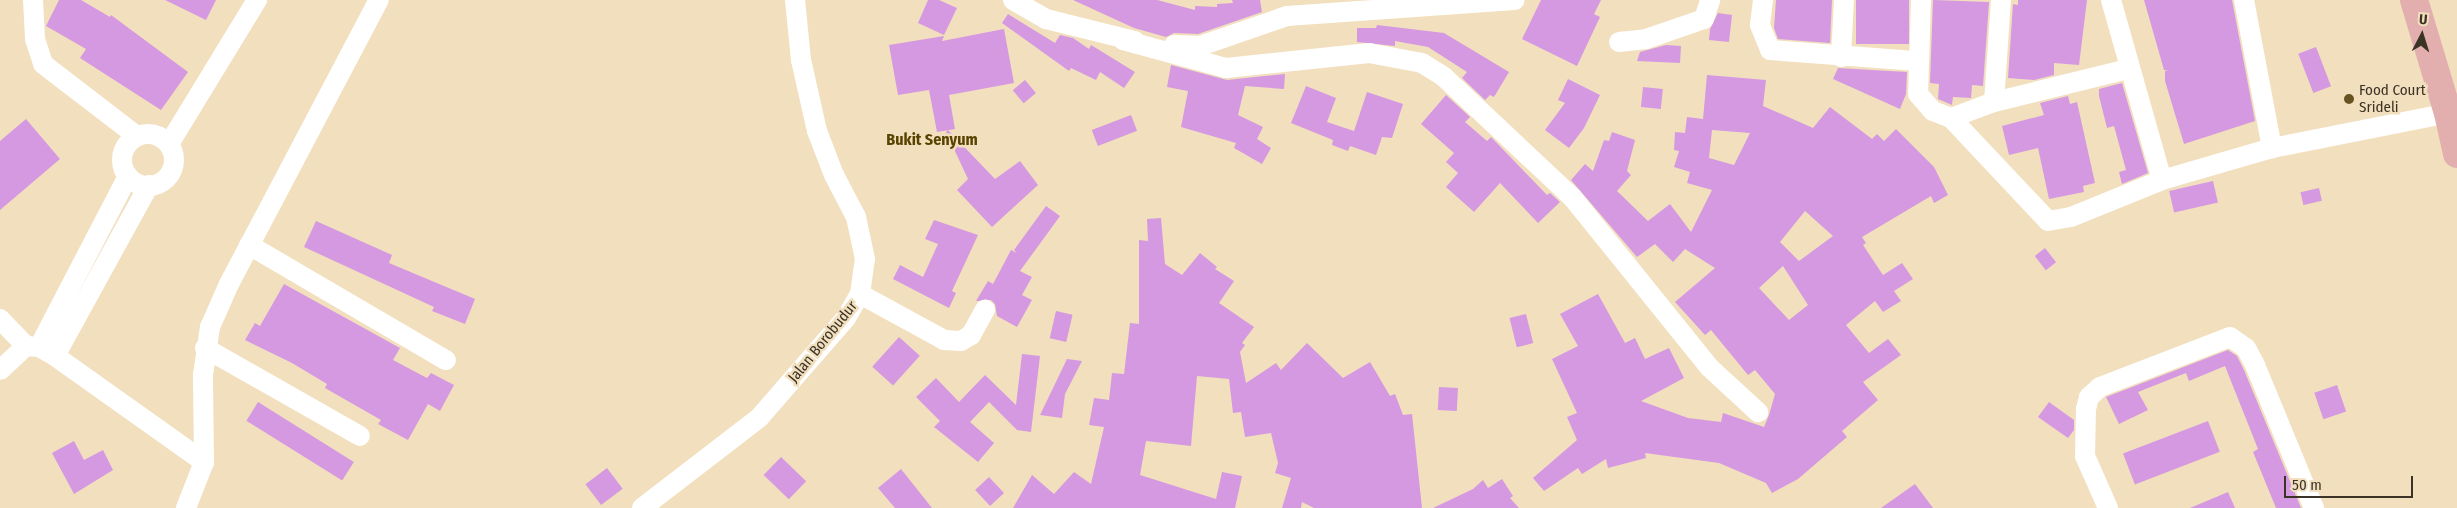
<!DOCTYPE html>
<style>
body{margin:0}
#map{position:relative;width:2457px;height:508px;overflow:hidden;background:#f2dfbe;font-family:"Fira Sans Condensed",sans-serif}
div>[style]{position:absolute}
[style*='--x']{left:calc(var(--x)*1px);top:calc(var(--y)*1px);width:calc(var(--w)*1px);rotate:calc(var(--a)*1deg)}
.building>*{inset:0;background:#d499e1;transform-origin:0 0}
.minor>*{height:20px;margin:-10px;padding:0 10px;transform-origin:10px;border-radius:10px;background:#fff}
.minor>.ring{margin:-10px;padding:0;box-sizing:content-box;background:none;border:20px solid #fff;border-radius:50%}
.primary>*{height:28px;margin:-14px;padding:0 14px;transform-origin:14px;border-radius:14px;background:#e2aeae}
.dots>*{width:14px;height:14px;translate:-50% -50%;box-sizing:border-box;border:2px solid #f2dfbe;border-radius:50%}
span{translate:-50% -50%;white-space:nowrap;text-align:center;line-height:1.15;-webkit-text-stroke:5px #f2dfbe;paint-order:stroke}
.poi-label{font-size:15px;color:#3a3326}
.left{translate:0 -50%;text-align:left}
.street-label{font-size:15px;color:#3a3326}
.neighbourhood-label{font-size:16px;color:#594301;font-weight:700}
.north{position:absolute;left:2397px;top:10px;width:50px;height:50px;-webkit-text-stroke:4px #f2dfbe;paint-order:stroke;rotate:5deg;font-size:14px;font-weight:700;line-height:20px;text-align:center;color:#3a3326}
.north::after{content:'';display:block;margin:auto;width:18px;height:22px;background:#3a3326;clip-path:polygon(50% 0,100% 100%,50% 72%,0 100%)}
.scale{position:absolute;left:2284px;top:476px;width:129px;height:22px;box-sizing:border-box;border:2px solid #3a3326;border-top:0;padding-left:6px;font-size:15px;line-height:18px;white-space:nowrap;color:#3a3326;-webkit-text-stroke:4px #f2dfbe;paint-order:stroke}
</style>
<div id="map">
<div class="building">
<div style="clip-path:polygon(59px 0,81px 0,110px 17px,111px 15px,188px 72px,161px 110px,80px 58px,86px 49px,46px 26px)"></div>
<div style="clip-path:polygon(165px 0,216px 0,206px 20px)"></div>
<div style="clip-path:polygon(928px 0,939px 0,957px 8px,944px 35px,918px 23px)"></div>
<div style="clip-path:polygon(1073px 0,1157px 0,1195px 10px,1195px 6px,1217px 7px,1217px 4px,1233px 3px,1232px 0,1260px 0,1262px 12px,1198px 34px,1174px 33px,1166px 37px,1134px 28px)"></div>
<div style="clip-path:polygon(1541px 0,1601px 0,1594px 14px,1600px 17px,1577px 66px,1522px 39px)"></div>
<div style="clip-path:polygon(1776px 0,1832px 0,1830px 43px,1778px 39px,1774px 28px)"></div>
<div style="left:1856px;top:0;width:53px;height:44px"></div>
<div style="clip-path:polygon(1933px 0,1989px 2px,1983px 86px,1972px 85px,1971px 98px,1953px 97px,1952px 105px,1938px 99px,1939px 84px,1930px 83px)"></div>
<div style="clip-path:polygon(2018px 0,2087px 0,2079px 65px,2054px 63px,2054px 75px,2034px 80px,2008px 78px,2013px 4px,2018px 5px)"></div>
<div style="clip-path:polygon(2144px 0,2232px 0,2255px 121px,2184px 144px,2165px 81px,2165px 71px,2168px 70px,2164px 70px)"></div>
<div style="clip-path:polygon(1718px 13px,1732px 15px,1729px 42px,1709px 40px,1710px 29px)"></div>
<div style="clip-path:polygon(1008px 14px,1055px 43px,1060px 35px,1073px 38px,1089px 49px,1091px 45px,1135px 72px,1124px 88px,1100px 72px,1096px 80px,1071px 68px,1069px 71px,1002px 23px)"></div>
<div style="clip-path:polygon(1377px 25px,1444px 33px,1509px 72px,1494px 97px,1490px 95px,1485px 100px,1462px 78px,1467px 72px,1428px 47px,1395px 41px,1395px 46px,1357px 42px,1357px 28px,1376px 28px)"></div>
<div style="clip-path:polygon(1004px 29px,1014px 83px,949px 95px,955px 129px,937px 132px,929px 90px,898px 95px,889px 45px,944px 36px,942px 41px)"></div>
<div style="clip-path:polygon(1666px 45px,1681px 46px,1680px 63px,1637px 61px,1640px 52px)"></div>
<div style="left:2316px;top:47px;width:42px;height:19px;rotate:69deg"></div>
<div style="clip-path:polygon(1171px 65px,1227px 80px,1285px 74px,1284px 89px,1245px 86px,1238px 115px,1263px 127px,1257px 139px,1271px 148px,1262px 164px,1234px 148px,1236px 143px,1181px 127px,1188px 91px,1167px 87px)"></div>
<div style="clip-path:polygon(1838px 68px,1907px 72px,1906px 94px,1900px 109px,1833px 79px)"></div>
<div style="clip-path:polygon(evenodd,1707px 75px,1766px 80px,1763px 106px,1813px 128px,1830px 107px,1872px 139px,1877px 134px,1884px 141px,1896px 129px,1934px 167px,1948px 195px,1934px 203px,1931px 196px,1862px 237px,1866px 243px,1863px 245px,1883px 275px,1902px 263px,1913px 279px,1894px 291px,1901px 301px,1883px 312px,1875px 301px,1846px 325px,1869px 353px,1888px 339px,1901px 355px,1863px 382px,1878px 400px,1842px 431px,1847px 437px,1798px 479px,1772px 493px,1766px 483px,1719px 463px,1645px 453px,1646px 458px,1608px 468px,1606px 459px,1582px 474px,1578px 468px,1544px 491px,1533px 478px,1577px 440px,1567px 417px,1577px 413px,1552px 359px,1578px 346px,1560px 314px,1598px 294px,1625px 343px,1635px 338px,1645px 359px,1669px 348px,1684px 378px,1641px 401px,1688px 418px,1721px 422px,1723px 413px,1764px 427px,1769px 415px,1775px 394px,1755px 370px,1748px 375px,1711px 330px,1705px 335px,1675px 302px,1715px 268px,1685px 249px,1673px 262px,1655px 244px,1637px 257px,1571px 180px,1585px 164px,1593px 171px,1604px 140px,1609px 141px,1612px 132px,1635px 140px,1627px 171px,1631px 175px,1617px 191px,1648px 221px,1670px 204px,1691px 232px,1712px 190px,1687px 183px,1690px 172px,1674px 167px,1679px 151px,1674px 150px,1675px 132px,1685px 133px,1687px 117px,1703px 119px,1707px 75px,1712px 130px,1750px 133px,1734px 165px,1709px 158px,1712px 130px,1707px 75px,1805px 211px,1833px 236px,1799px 261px,1780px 242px,1805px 211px,1707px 75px,1783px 266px,1808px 305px,1789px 320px,1759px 288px,1783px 266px)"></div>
<div style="clip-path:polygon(1568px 79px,1600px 95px,1584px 128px,1569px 148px,1545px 130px,1565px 103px,1558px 100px)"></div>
<div style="left:1025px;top:80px;width:17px;height:16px;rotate:50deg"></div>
<div style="clip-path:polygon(2122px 83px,2148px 173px,2122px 184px,2119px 172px,2126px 170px,2114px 126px,2107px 128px,2099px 96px,2099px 89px)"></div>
<div style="clip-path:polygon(1306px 86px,1336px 98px,1327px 122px,1354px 131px,1367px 92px,1403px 104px,1392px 138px,1382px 137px,1376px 155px,1350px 146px,1348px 151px,1332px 145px,1333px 140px,1291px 123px)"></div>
<div style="left:1643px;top:87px;width:20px;height:20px;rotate:6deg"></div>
<div style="clip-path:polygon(1446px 95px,1470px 117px,1465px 122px,1487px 141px,1491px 137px,1547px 195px,1550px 193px,1560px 202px,1538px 223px,1500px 183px,1474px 212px,1446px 187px,1458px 173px,1446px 162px,1454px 153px,1421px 124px)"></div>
<div style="clip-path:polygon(2068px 96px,2070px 104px,2077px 102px,2095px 183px,2083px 186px,2084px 192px,2049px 199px,2038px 148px,2009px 155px,2002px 126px,2044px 115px,2040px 103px)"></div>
<div style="left:1131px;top:115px;width:17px;height:42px;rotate:69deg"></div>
<div style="clip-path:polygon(26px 119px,60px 159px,0 210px,0 141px)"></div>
<div style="clip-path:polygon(948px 130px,995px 179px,1020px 161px,1038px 185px,992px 227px,957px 190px,968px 179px,946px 132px)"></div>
<div style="left:2213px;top:181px;width:22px;height:45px;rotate:77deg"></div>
<div style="left:2319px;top:188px;width:13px;height:19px;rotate:77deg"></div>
<div style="clip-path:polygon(1046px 206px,1060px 216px,1020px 271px,1032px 277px,1022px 295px,1032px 300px,1017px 327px,997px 316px,995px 304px,991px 300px,976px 301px,988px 281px,993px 284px,1011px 250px,1017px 253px,1014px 250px)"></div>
<div style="clip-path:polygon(1161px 218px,1165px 264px,1182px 275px,1200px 253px,1217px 267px,1215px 269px,1234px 281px,1219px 303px,1254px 327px,1242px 343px,1245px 345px,1240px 352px,1246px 383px,1276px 363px,1281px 370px,1307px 343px,1343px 378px,1370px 362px,1390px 396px,1395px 394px,1403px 415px,1412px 414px,1422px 508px,1314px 508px,1302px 502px,1301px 508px,1282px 508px,1291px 478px,1275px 473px,1278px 463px,1271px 433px,1245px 437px,1241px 412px,1233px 413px,1229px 379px,1197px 376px,1191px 446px,1146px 441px,1140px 475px,1216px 499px,1222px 472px,1242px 476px,1235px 508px,1013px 508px,1032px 475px,1054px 494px,1074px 472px,1091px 484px,1104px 427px,1089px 425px,1094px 398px,1109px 400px,1112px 373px,1124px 374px,1130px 323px,1139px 324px,1139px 240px,1148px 241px,1147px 219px)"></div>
<div style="clip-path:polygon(934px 220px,978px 235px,952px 291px,956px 293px,949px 308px,893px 279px,900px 265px,923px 277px,938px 244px,925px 239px)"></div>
<div style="clip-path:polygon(316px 221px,392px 255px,389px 263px,475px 299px,465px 324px,432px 311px,434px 307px,304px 247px)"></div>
<div style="left:2045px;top:248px;width:18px;height:13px;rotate:52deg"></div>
<div style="clip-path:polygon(284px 284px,400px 348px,393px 360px,427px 378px,431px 373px,454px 385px,440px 411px,428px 404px,408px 440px,378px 424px,381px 420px,325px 388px,327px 384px,292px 363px,245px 340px,255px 323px,260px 326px)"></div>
<div style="left:1056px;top:311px;width:17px;height:28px;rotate:13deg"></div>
<div style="left:1526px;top:314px;width:30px;height:17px;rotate:76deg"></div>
<div style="left:899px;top:337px;width:28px;height:40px;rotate:42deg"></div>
<div style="clip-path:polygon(2228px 350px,2237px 356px,2244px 370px,2301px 508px,2276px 508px,2253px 452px,2258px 449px,2225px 366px,2189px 381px,2186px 373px,2138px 392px,2148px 410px,2119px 424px,2106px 397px)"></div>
<div style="clip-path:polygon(1022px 354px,1040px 356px,1031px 432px,1017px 430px,989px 402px,970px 422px,994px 443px,978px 462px,934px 427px,940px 421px,916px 397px,936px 378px,959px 402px,985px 375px,1016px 405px)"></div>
<div style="clip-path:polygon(1067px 359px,1082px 361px,1065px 394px,1062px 418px,1040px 415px)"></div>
<div style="left:2337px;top:385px;width:28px;height:24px;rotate:71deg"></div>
<div style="left:1439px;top:387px;width:19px;height:23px;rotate:3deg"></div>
<div style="left:258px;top:402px;width:113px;height:22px;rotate:32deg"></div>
<div style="clip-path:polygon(2049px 402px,2074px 420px,2074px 430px,2068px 438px,2038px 417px)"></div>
<div style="left:2208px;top:421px;width:33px;height:91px;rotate:69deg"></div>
<div style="clip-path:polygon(74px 441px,84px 460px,103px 450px,113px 470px,74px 494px,52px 453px)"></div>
<div style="left:781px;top:457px;width:35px;height:25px;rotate:44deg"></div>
<div style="left:607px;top:468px;width:26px;height:27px;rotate:53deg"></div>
<div style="clip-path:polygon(901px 469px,932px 508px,895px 508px,878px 488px)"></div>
<div style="left:989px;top:477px;width:22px;height:19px;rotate:47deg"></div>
<div style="clip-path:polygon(1502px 479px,1513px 496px,1510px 498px,1519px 508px,1433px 508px,1473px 489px,1483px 480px,1488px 488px)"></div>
<div style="clip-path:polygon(1915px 484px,1933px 508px,1881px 508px)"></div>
<div style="clip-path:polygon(2228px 492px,2235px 508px,2190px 508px)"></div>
</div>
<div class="minor">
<div style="--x:33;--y:0;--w:39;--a:87"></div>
<div style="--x:35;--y:39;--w:26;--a:72"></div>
<div style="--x:43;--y:64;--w:118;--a:37.5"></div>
<div style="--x:1013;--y:0;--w:38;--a:30"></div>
<div style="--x:1046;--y:19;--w:92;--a:13.9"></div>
<div style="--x:1763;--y:0;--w:25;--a:97"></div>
<div style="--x:1760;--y:25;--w:27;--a:68"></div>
<div style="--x:1770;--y:50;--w:148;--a:4.3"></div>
<div style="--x:1921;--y:0;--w:94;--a:91.8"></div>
<div style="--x:1918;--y:94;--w:23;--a:49"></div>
<div style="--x:1933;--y:111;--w:19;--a:21"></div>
<div style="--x:1951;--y:118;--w:46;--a:-20.4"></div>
<div style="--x:1994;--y:102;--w:138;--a:-13.8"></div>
<div style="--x:2111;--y:0;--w:187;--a:74.2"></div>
<div style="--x:2162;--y:180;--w:115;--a:-16.2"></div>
<div style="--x:2272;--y:148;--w:179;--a:-11.2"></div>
<div style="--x:2244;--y:0;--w:151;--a:79.3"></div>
<div style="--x:1123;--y:40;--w:107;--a:15.2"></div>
<div style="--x:1226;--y:68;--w:144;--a:-6"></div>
<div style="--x:1369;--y:53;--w:54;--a:10.7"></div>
<div style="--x:1422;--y:63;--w:26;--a:32"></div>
<div style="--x:1444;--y:77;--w:175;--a:43.2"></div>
<div style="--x:1572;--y:197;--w:218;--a:51.1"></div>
<div style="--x:1709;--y:367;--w:67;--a:42.6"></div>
<div style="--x:1619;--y:42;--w:27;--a:-6"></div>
<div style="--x:1646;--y:39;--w:61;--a:-19"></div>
<div style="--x:1704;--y:19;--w:20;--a:-72"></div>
<div style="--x:1174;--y:45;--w:26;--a:2"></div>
<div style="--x:1200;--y:46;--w:92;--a:-19"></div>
<div style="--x:1287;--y:16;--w:228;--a:-4"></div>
<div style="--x:1841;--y:57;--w:57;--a:-87"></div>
<div style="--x:1994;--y:102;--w:102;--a:-86.1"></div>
<div style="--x:1951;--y:118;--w:141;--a:46.7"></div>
<div style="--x:2048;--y:221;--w:23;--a:-10"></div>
<div style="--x:2071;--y:217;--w:98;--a:-22.1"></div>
<div class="ring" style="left:122px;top:134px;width:32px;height:32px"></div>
<div style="--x:169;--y:144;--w:169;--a:-58.6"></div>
<div style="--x:249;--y:245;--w:228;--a:30.3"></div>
<div style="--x:860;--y:294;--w:96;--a:28.7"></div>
<div style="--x:944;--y:340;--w:17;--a:3"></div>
<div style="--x:961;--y:341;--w:12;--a:-31"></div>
<div style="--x:971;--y:335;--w:29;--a:-61"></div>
<div style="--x:0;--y:319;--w:37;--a:46"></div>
<div style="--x:26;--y:346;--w:35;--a:137"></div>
<div style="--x:26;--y:346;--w:13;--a:4"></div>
<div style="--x:39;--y:347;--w:18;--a:29"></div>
<div style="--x:55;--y:356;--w:183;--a:35.4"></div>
<div style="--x:39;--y:347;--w:193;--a:-62.5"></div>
<div style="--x:205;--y:348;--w:178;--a:29.6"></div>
<div style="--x:55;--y:356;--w:195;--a:-61.2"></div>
<div style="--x:186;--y:508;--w:49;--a:-68.6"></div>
<div style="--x:204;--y:462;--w:87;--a:-90.7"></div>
<div style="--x:203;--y:375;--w:49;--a:-81.7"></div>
<div style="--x:210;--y:327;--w:47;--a:-66.2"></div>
<div style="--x:229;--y:284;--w:321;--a:-62.2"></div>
<div style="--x:642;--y:508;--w:148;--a:-37.6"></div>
<div style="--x:759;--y:418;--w:133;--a:-49"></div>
<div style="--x:846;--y:318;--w:28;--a:-60"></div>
<div style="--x:860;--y:294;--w:35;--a:-82"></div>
<div style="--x:865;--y:259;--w:43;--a:-102.1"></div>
<div style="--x:856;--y:217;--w:47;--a:-117.6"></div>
<div style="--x:834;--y:175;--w:47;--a:-111.1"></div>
<div style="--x:817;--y:131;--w:73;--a:-102.7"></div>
<div style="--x:801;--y:60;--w:60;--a:-95.7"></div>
<div style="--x:2108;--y:508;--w:57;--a:-113.9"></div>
<div style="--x:2085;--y:456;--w:47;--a:-88.8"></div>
<div style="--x:2086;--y:409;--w:12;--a:-76"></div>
<div style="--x:2089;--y:397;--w:15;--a:-42"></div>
<div style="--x:2100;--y:387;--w:139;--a:-21"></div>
<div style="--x:2230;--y:337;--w:19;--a:35"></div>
<div style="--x:2246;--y:348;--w:19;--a:62"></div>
<div style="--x:2255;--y:365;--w:155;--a:67.6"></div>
</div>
<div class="primary">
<div style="--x:2414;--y:0;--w:118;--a:73.3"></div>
<div style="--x:2448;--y:113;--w:42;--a:77.6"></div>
</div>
<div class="dots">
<div style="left:2349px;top:99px;background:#675321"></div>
</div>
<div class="poi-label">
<span class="left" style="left:2359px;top:99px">Food Court<br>Srideli</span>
</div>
<div class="street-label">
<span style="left:823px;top:342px;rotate:-51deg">Jalan Borobudur</span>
</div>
<div class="neighbourhood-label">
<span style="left:932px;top:140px">Bukit Senyum</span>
</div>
<div class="north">U</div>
<div class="scale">50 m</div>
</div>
